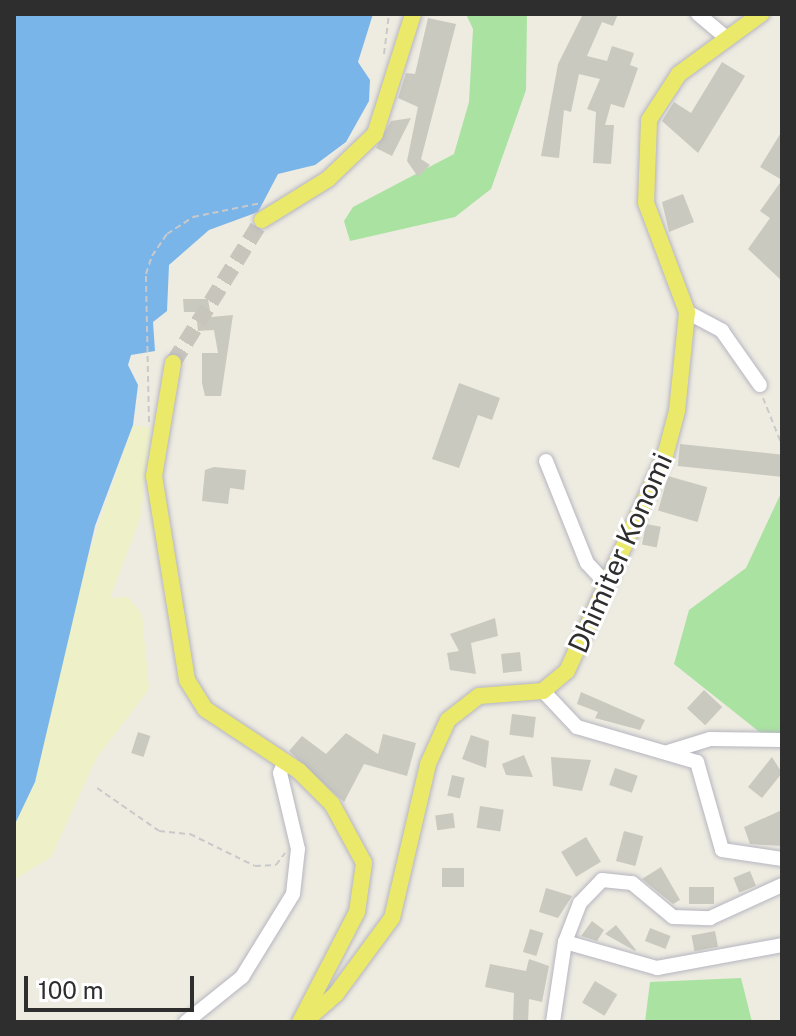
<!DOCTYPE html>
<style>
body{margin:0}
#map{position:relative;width:796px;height:1036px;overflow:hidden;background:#eeebe1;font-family:"Public Sans",sans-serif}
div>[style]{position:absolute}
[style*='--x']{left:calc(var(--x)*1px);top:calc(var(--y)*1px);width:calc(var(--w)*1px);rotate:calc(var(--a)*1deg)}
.green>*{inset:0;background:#a9e2a1}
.sand>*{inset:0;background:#eef1c7}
.water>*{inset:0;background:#7ab5ea}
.building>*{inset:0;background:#cac9bf;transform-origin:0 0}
.major-tunnel>*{height:16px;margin-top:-8px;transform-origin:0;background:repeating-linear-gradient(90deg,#c8c5bd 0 16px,transparent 0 24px)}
.path>*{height:2px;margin-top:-1px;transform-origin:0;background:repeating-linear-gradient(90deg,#c9c9c9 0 6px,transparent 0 10px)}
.roads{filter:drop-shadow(0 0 2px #b5b5c0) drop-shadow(0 0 2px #b5b5c0)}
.minor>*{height:14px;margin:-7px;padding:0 7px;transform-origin:7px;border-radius:7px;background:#fff}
.major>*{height:16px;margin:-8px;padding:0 8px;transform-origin:8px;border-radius:8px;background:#ebe969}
span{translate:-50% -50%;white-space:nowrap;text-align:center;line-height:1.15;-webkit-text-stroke:6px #fff;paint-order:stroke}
.street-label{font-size:28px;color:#2e2e2e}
.frame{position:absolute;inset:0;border:16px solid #2e2e2e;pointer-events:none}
.scale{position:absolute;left:24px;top:976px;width:170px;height:36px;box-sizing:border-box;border:4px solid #2e2e2e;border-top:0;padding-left:10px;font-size:24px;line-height:28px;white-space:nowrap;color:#2e2e2e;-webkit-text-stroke:6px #fff;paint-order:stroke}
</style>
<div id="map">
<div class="green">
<div style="clip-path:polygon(466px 14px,527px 14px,526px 90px,491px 189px,455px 217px,350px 241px,344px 221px,353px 207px,454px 154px,469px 102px,473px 29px)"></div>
<div style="clip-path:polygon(782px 491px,782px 736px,762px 734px,674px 664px,689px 610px,746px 568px)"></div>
<div style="clip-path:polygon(741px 978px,752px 1022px,645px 1022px,650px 982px)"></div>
</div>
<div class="sand">
<div style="clip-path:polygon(133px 425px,150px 428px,141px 516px,110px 598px,128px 597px,142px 614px,149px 689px,96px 759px,51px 857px,14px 880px,14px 826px,35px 782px,75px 593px)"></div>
</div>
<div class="water">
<div style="clip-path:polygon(14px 14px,373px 14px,358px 62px,370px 80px,369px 101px,346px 142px,315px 165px,278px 174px,258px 212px,209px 230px,169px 265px,167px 311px,153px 322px,155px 351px,131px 355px,128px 365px,138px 385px,133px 425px,95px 526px,35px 782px,14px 826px)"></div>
</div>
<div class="building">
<div style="clip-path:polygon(583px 14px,618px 14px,613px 26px,602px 22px,587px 56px,607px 61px,612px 46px,634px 53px,630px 65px,638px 68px,624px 108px,611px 104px,605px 125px,614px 125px,611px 164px,593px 163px,596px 112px,587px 109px,600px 79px,579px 74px,571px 112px,564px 110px,559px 158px,541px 156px,558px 64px)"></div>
<div style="clip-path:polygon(428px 18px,456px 24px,421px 159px,430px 165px,418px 177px,407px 161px,418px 107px,398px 98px,406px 73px,415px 74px)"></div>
<div style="clip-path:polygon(722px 62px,745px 76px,698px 153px,662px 121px,674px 102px,691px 113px)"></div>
<div style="clip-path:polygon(411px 118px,392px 156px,376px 148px,391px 121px)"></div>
<div style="clip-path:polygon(782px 131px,782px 180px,760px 167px)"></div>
<div style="clip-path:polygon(782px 180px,782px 281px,748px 249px,770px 218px,760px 211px)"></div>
<div style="clip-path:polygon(683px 194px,694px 222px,669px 232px,662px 202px)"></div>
<div style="clip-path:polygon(183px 299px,208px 299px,211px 317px,233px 315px,221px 396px,205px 396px,202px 383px,202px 353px,218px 353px,214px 330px,198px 331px,196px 312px,184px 312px)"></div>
<div style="clip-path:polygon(459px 383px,500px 398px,492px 420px,478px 415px,459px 468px,432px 459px)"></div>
<div style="left:680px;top:444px;width:103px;height:22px;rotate:6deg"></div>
<div style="clip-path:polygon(214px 467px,246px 470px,244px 490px,230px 488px,228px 504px,202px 501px,205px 470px)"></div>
<div style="left:668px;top:476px;width:41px;height:36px;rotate:16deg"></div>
<div style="left:646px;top:524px;width:15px;height:21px;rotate:11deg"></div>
<div style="clip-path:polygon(495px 618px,498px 636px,471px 643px,476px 674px,450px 670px,447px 653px,459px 651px,450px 634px)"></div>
<div style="left:520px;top:652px;width:19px;height:19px;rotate:84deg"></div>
<div style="left:704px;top:690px;width:25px;height:25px;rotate:43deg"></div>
<div style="clip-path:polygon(581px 692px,645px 720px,640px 730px,595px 718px,598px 712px,577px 704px)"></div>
<div style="left:512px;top:714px;width:24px;height:21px;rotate:7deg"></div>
<div style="left:138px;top:732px;width:13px;height:22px;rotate:18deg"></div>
<div style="clip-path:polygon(346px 733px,378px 754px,383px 734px,416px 743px,407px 776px,364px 764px,344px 802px,289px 751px,302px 736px,326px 754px)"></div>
<div style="clip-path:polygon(471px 735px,489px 741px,486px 768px,462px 759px)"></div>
<div style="clip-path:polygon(524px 755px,533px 777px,506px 775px,502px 764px)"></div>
<div style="clip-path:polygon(551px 757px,591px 760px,582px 791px,553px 786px)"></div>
<div style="clip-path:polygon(772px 757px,782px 773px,762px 798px,748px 787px)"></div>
<div style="left:615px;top:768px;width:24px;height:18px;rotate:19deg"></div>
<div style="left:452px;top:775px;width:13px;height:21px;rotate:13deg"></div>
<div style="left:480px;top:806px;width:24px;height:22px;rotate:9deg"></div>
<div style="clip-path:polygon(782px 810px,782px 846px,750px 844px,744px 827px)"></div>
<div style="left:453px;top:813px;width:15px;height:18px;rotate:82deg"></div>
<div style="left:624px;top:831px;width:20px;height:31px;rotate:15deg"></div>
<div style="left:586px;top:837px;width:29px;height:29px;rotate:59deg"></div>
<div style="clip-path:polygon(661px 867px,680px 900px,673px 904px,642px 879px)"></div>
<div style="left:442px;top:868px;width:22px;height:19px"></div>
<div style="left:750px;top:871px;width:16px;height:18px;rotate:68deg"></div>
<div style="left:714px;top:887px;width:17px;height:25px;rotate:90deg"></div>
<div style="clip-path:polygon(546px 888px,572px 896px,558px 918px,539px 912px)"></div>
<div style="clip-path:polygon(592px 921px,604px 930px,597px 941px,581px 936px)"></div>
<div style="clip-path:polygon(616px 925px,636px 950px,635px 951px,605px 934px)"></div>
<div style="left:650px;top:928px;width:22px;height:14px;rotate:21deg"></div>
<div style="left:530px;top:929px;width:14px;height:24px;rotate:17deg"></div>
<div style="left:715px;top:931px;width:16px;height:24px;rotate:79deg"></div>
<div style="clip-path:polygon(529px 959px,549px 966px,542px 1002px,529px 999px,528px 1022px,513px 1022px,514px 993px,485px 987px,490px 964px,526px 971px)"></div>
<div style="left:595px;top:981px;width:26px;height:25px;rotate:31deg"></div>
</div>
<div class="major-tunnel">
<div style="--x:173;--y:363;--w:168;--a:-58.1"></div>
</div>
<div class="path">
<div style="--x:384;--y:54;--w:40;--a:-82.9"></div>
<div style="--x:763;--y:398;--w:51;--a:68"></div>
<div style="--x:149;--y:422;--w:148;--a:-91.2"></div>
<div style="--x:146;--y:274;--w:19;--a:-72"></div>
<div style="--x:152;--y:256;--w:27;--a:-56"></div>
<div style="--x:167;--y:234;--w:31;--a:-33"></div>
<div style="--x:193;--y:217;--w:69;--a:-11.6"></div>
<div style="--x:97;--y:788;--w:75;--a:34.7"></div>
<div style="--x:159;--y:831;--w:31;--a:6"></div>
<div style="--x:190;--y:834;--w:72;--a:26.2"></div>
<div style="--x:255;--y:866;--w:21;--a:-3"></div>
<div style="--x:276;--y:865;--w:15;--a:-53"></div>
</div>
<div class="roads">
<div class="minor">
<div style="--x:698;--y:14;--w:38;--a:40"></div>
<div style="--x:687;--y:312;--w:40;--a:28"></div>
<div style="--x:722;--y:331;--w:66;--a:54.9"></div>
<div style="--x:546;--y:461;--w:110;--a:68.1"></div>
<div style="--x:587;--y:563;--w:25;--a:47"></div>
<div style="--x:543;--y:691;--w:50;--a:46.6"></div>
<div style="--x:577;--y:727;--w:125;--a:16.3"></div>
<div style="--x:697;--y:762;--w:91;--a:74.1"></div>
<div style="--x:722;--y:850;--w:61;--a:8.5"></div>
<div style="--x:668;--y:752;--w:44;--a:-17.2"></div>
<div style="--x:710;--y:739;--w:72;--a:0.8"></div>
<div style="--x:565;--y:942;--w:96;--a:15.8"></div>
<div style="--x:657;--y:968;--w:127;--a:-10.4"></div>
<div style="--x:186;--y:1022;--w:72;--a:-38.8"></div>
<div style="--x:242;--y:977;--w:97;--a:-58.4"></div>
<div style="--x:293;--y:894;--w:45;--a:-83.7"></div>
<div style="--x:298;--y:849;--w:78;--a:-103.3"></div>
<div style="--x:280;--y:773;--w:13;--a:-67"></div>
<div style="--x:553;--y:1022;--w:81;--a:-81.5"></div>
<div style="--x:565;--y:942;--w:42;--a:-69"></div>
<div style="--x:580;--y:903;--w:32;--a:-46"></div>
<div style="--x:602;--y:880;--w:30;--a:6"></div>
<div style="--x:632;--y:883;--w:53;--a:39.7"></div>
<div style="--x:673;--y:917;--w:37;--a:2"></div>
<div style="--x:710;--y:918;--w:79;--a:-24.6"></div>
</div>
<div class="major">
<div style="--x:262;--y:220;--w:78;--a:-31.8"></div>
<div style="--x:328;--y:179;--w:65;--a:-43.8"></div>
<div style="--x:375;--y:134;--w:126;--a:-72.4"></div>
<div style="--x:173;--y:363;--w:115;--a:99.5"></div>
<div style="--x:154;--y:476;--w:207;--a:80.8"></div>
<div style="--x:187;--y:680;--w:34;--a:58"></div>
<div style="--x:205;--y:709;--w:113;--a:33.4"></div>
<div style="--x:299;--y:771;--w:47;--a:45"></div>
<div style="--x:332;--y:804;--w:67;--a:61.5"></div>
<div style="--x:364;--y:863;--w:49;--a:98.1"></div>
<div style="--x:357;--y:912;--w:124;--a:117.4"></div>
<div style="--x:304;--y:1022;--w:43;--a:-41.2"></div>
<div style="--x:336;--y:994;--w:94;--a:-53.6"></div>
<div style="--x:392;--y:918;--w:158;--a:-76.8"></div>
<div style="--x:428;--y:764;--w:48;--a:-65.6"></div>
<div style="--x:448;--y:720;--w:39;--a:-38"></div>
<div style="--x:479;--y:696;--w:64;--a:-4.5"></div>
<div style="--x:543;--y:691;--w:31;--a:-40"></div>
<div style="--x:567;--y:671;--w:236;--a:-65.5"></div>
<div style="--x:665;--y:456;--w:47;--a:-75.1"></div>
<div style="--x:677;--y:411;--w:100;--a:-84.2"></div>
<div style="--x:687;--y:312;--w:116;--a:-110.6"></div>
<div style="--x:646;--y:203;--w:83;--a:-87.9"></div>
<div style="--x:649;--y:120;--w:55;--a:-56.9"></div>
<div style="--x:679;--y:74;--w:102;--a:-36.2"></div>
</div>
</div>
<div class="street-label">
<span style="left:620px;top:553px;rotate:-66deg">Dhimiter Konomi</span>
</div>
<div class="frame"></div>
<div class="scale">100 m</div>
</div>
